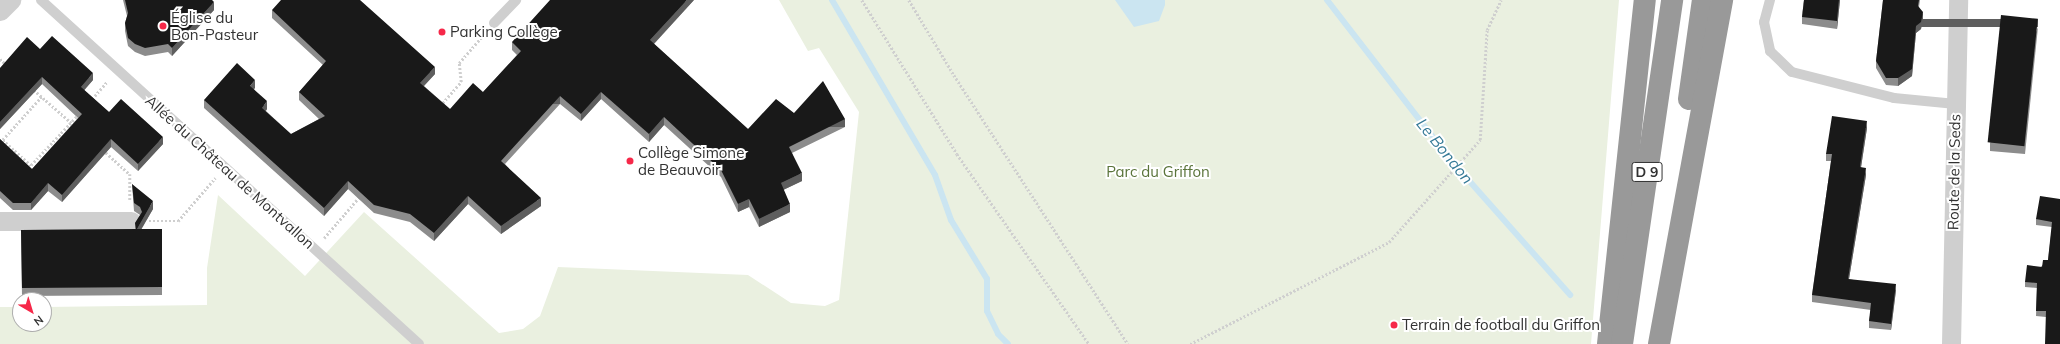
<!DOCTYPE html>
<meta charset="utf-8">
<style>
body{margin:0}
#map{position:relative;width:2060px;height:344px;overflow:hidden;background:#fff;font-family:Mulish,sans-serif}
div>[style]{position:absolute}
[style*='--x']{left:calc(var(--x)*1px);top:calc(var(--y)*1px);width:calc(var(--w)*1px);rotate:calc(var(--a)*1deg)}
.green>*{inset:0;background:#eaf0e0}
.water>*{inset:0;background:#cbe5f1}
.stream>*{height:6px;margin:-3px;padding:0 3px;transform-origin:3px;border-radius:3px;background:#cbe5f1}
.path>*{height:2.5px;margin-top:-1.25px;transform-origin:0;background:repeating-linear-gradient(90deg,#cfcfcf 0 2px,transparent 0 4px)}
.lane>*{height:10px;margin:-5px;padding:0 5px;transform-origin:5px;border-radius:5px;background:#cfcfcf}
.street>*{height:19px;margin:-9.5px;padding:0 9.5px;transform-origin:9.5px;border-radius:9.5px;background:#cfcfcf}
.highway>*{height:22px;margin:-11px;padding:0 11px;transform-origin:11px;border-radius:11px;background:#999}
.wall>*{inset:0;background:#8c8c8c}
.shaded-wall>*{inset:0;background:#5e5e5e;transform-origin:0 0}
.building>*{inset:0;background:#191919;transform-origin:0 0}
.dots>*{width:11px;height:11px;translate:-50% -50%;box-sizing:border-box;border:2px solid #fff;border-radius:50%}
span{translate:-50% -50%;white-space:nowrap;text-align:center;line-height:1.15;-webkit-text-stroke:4px #fff;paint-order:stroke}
.shield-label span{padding:1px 3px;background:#fff;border:1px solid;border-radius:3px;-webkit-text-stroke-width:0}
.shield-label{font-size:14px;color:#323232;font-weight:700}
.poi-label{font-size:15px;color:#323232}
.left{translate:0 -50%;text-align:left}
.street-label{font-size:15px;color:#323232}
.park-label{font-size:15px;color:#5a743a}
.water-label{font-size:16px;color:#357a97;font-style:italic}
.north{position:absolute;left:12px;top:292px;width:40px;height:40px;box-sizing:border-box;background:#fff;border:1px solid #adadad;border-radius:50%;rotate:142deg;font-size:11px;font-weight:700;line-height:16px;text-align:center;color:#323232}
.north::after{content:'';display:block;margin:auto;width:14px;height:18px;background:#f62849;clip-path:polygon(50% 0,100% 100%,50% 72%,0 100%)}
</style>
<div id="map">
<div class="green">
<div style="clip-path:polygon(779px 0,1619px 0,1591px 344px,0 344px,0 307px,20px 307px,20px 324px,44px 324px,44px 307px,207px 305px,207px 268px,218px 195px,305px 276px,364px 212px,499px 333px,523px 329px,540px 316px,558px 267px,748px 275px,791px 303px,825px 306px,839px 300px,859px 112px,819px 48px,808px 51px)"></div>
</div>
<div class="water">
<div style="clip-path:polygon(1115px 0,1165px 0,1165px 5px,1159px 21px,1134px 27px)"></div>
</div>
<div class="stream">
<div style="--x:832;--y:0;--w:203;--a:59.5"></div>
<div style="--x:935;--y:175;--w:48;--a:70.4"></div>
<div style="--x:951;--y:220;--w:69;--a:58.6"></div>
<div style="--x:987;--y:279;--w:32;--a:90"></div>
<div style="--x:987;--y:311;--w:25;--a:64"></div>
<div style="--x:998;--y:334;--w:14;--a:45"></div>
<div style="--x:1327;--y:0;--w:200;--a:52.3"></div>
<div style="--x:1449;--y:158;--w:183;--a:48.5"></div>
</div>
<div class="path">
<div style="--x:862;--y:0;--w:181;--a:58.3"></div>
<div style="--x:957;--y:154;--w:231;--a:55.2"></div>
<div style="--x:909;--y:0;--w:87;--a:59"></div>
<div style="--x:954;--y:75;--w:320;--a:57.1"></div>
<div style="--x:0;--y:59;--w:9;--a:41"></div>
<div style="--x:34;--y:90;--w:55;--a:41.3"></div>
<div style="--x:42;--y:97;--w:58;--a:132.2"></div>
<div style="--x:3;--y:140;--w:38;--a:42"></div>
<div style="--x:31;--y:165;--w:69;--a:-46.8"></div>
<div style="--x:92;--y:99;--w:23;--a:-49"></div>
<div style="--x:440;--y:106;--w:32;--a:-49"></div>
<div style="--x:461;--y:82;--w:19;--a:-96"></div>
<div style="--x:459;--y:63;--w:38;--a:-49"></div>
<div style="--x:103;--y:150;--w:36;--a:42"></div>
<div style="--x:130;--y:174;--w:27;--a:90"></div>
<div style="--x:149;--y:221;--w:29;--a:0"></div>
<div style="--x:178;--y:221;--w:57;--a:-49.3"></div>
<div style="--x:324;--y:238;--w:55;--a:-49.4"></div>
<div style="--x:1190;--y:344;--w:224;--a:-27.1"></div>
<div style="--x:1389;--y:242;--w:137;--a:-48.3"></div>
<div style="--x:1480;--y:140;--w:110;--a:-86.4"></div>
<div style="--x:1487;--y:30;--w:33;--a:-65"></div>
</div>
<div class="lane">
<div style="--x:41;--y:0;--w:511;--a:42.3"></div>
<div style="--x:1770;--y:0;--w:23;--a:105"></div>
<div style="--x:1764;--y:22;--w:30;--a:78"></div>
<div style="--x:1770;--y:51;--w:30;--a:44"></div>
<div style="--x:1792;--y:72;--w:105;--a:14.3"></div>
<div style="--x:1894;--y:98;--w:62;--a:5.5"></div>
<div style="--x:494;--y:23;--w:32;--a:-46"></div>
</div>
<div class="street">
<div style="--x:0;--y:11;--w:16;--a:-45"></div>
<div style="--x:0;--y:221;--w:131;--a:0"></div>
<div style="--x:1951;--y:344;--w:344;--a:-88.8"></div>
</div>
<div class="highway">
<div style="--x:1689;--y:99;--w:100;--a:-82"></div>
<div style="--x:1608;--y:344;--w:346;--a:-83.9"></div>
<div style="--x:1622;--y:344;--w:348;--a:-81.7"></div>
<div style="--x:1659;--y:344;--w:350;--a:-79.6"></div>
</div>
<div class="wall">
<div style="clip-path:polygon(123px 0,212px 0,214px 10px,172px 56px,168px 52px,145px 56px,135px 52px,128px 46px,125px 31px,125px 23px,127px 16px)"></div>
<div style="clip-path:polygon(694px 0,654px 44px,748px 129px,794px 113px,845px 127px,792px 153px,802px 181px,783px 190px,790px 212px,759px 227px,749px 207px,738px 212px,721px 177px,664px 125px,649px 142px,601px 99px,581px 121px,560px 104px,505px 164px,541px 206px,501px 234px,468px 204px,434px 241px,410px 222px,374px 213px,348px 189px,324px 216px,204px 108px,204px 100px,255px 88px,254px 89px,267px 109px,266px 111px,291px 134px,319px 119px,299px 100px,299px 92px,323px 65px,272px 18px,272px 10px,435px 74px,424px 86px,450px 109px,483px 92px,517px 55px,512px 50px,512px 42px)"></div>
<div style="clip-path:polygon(1804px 0,1840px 0,1837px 29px,1802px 24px,1802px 17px)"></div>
<div style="clip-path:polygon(1883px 0,1920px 0,1919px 7px,1923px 19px,1921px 29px,1916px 33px,1912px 76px,1898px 86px,1886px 85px,1876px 68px,1876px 61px)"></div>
<div style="clip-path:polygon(2038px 27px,2025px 154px,1990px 151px,1990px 143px)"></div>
<div style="clip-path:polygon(40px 49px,93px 80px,84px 90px,109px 112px,163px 144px,138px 171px,111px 147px,62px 202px,48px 191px,31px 210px,13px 210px,0 198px,0 139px,32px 169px,78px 118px,42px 84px,0 129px,0 68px)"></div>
<div style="clip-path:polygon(1867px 128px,1861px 167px,1866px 175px,1849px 279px,1896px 290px,1891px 330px,1869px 328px,1869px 321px,1871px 310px,1812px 302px,1812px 295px,1831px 161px,1826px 161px,1826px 154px)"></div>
<div style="clip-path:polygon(132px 184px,153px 209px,141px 229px,162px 229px,162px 295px,22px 296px,21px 230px,135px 229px,135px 223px,140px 215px,134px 211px)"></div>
<div style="clip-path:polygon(2060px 199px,2046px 317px,2036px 316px,2037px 288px,2025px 287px,2025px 282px,2048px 260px,2052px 227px,2036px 225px,2036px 219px)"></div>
</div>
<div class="shaded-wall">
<div style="clip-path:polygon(687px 0,694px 0,650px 48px,650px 40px)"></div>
<div style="clip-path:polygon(1839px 0,1840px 0,1837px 29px,1837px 21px)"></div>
<div style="clip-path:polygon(214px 2px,214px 10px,172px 56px,172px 48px)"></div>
<div style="clip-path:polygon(1923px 12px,1923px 19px,1921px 29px,1916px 33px,1912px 76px,1898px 86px,1898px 78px,1916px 26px)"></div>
<div style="left:2038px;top:19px;width:8px;height:128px;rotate:90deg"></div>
<div style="clip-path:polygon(435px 67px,435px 74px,420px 90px,420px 83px)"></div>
<div style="clip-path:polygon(93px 73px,93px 80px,81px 94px,81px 87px)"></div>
<div style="clip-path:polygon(42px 77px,42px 84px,0 129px,0 122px)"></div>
<div style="clip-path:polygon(255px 80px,255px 88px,250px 93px,250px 86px)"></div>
<div style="clip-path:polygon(601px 92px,601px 99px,581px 121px,581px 114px)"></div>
<div style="left:560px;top:96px;width:8px;height:88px;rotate:90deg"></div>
<div style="clip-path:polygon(267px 101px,267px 109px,262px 115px,262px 108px)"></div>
<div style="clip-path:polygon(664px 117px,664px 125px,649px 142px,649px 134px)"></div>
<div style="left:845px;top:119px;width:8px;height:63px;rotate:90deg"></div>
<div style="clip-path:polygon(1867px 121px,1867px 128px,1860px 174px,1860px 167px)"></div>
<div style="clip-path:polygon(163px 137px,163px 144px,138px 171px,138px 164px)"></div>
<div style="clip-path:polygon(111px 139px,111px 147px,62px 202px,62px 195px)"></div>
<div style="clip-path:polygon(1866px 168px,1866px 175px,1848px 285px,1848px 279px)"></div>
<div style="clip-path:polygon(802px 173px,802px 181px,781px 191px,781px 183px)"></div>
<div style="clip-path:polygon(348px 181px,348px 189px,324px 216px,324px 208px)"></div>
<div style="clip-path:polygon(48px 183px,48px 191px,31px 210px,31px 203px)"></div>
<div style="clip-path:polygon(468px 196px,468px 204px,434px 241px,434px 233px)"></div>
<div style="clip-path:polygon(541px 198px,541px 206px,501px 234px,501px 226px)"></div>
<div style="clip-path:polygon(749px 199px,749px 207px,738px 212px,738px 204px)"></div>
<div style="clip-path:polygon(153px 201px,153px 209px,137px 237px,137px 229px)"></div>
<div style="clip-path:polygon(790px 204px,790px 212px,759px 227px,759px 219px)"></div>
<div style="clip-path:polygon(1896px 284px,1896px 290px,1891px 330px,1891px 324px)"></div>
</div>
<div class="building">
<div style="clip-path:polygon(125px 0,212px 0,214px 2px,172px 48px,168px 44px,145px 48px,135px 44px,128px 38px,125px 23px,128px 13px)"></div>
<div style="clip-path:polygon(281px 0,360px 0,435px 67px,420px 83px,450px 109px,473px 83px,483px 92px,521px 51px,512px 42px,550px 0,687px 0,650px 40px,748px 129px,776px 99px,794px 113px,823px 81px,845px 119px,789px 147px,802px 173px,781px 183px,790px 204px,759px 219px,749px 199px,738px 204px,721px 170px,664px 117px,649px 134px,601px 92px,581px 114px,560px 96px,501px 161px,541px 198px,501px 226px,468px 196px,434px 233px,410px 214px,374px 205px,348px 181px,324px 208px,204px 100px,237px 63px,255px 80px,250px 86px,267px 101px,262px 108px,291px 134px,325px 116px,299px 92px,326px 61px,272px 10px)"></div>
<div style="clip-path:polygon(1804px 0,1839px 0,1837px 21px,1802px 17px)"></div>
<div style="clip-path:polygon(1883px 0,1919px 0,1918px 6px,1923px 12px,1921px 22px,1916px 26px,1912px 69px,1898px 78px,1886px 78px,1876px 61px)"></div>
<div style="left:2001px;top:15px;width:37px;height:128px;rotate:6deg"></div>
<div style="clip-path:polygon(52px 36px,93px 73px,81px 87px,109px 112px,121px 99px,163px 137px,138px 164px,111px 139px,62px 195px,48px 183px,31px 203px,13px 203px,0 191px,0 139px,32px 169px,82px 114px,42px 77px,0 122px,0 68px,27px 37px,40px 49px)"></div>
<div style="clip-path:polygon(1832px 116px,1867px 121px,1860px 167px,1866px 168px,1848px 279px,1896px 284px,1891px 324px,1869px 321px,1871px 303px,1812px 295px,1832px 154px,1826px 154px)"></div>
<div style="clip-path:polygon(132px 184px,153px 201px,137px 229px,162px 229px,162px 287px,22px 288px,21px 230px,136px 229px,135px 223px,142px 212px,140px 207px,134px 203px)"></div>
<div style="clip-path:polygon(2040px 196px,2060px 199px,2060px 344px,2045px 344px,2046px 311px,2036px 311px,2037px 283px,2025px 282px,2027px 265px,2042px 267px,2043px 260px,2048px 260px,2052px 222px,2036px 219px)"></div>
</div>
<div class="dots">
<div style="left:163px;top:26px;background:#f62849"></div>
<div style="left:442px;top:32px;background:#f62849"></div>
<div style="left:630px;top:161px;background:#f62849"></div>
<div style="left:1394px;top:325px;background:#f62849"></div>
</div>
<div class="shield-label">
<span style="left:1647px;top:172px">D 9</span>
</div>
<div class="poi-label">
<span class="left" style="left:171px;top:26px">Église du<br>Bon-Pasteur</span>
<span class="left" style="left:450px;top:32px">Parking Collège</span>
<span class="left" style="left:638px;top:161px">Collège Simone<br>de Beauvoir</span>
<span class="left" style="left:1402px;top:325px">Terrain de football du Griffon</span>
</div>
<div class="street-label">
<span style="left:230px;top:172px;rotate:42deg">Allée du Château de Montvallon</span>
<span style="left:1954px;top:172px;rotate:-89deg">Route de la Seds</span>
</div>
<div class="park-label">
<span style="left:1158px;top:172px">Parc du Griffon</span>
</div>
<div class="water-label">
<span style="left:1445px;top:151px;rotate:51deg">Le Bondon</span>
</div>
<div class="north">N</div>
</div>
